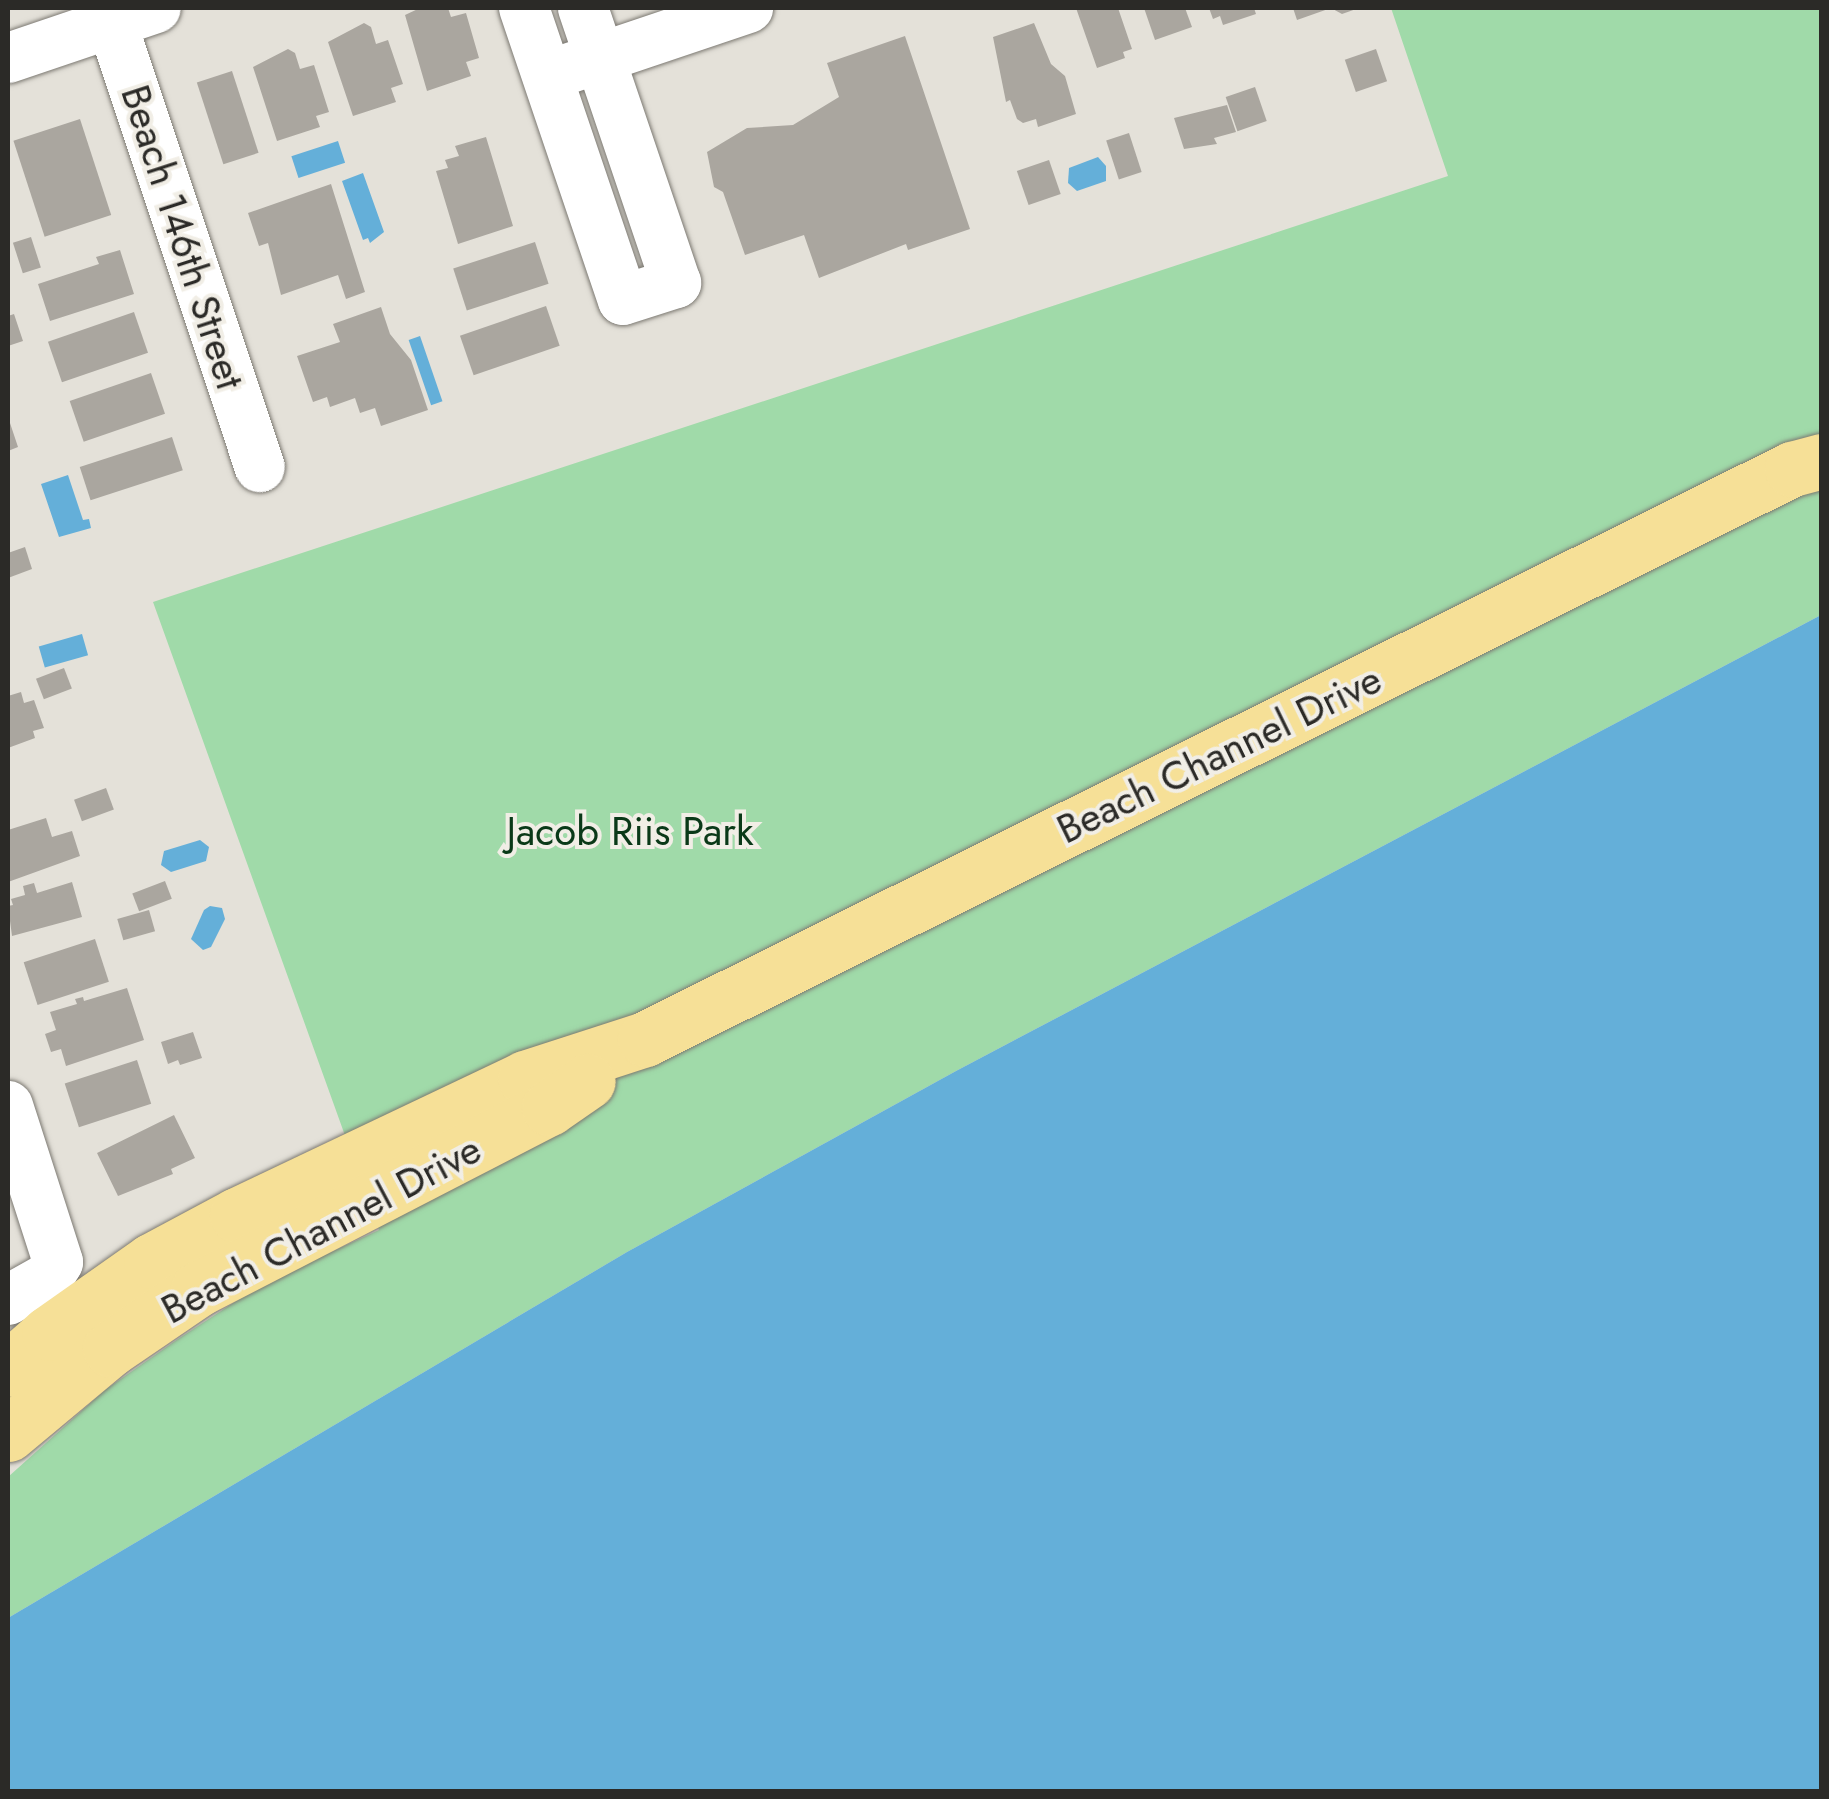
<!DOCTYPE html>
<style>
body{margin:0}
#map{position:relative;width:1829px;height:1799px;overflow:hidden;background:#e4e1d9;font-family:Jost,sans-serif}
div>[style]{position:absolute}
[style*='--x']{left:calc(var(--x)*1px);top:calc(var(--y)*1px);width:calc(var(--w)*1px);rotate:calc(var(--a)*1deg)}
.green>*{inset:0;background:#a0daa9}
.water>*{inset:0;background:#64afd9;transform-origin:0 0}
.building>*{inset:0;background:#aaa69f;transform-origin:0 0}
.roads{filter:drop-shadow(0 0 2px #7c7972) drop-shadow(0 0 2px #7c7972)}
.minor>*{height:50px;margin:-25px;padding:0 25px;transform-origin:25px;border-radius:25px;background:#fff}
.major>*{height:55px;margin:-27.5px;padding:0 27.5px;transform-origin:27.5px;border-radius:27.5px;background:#f6e097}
span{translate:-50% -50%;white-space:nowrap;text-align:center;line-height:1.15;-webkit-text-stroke:8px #f1eee6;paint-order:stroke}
.street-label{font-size:40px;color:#2b2a27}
.park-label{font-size:40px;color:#0a3918}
.frame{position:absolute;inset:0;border:10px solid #2b2a27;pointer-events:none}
</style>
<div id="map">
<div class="green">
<div style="clip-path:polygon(1391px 8px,1821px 8px,1821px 615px,956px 1071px,627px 1252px,8px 1618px,8px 1477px,105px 1390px,178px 1339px,264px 1283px,379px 1230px,153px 602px,1448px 176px)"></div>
</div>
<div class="water">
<div style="left:338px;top:141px;width:23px;height:49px;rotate:72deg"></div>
<div style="clip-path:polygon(1098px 157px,1106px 166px,1106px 181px,1077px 191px,1068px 183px,1069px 168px)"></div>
<div style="clip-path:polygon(363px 173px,384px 232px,370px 243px,368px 238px,363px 240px,342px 181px)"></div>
<div style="left:420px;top:336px;width:69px;height:12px;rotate:71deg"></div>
<div style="clip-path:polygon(68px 475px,83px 520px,89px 519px,91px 528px,59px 537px,41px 484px)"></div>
<div style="clip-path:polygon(1821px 615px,1821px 1791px,8px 1791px,8px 1618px,627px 1252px,956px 1071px)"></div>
<div style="left:82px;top:634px;width:22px;height:45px;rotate:74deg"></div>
<div style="clip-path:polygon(200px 840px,209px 847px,206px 861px,171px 872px,161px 865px,164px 851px)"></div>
<div style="clip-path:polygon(210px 906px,222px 908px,225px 919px,211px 947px,203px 950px,191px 939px,204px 910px)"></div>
</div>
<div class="building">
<div style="clip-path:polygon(420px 8px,448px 8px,451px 17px,466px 13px,479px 58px,466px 62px,471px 76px,427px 91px,405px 15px)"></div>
<div style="clip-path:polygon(1076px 8px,1118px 8px,1132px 49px,1123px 52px,1125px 58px,1097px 68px)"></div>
<div style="clip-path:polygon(1144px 8px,1185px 8px,1192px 27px,1155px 40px)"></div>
<div style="clip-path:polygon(1209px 8px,1254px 8px,1256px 14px,1223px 25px,1220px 16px,1213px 19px)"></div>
<div style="clip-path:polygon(1293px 8px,1359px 8px,1342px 14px,1331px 8px,1297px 20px)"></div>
<div style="clip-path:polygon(364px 23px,371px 27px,376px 44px,388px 40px,403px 84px,391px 88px,396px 102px,353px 116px,328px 42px)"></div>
<div style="clip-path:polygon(1034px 23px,1051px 64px,1065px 76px,1076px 114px,1038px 127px,1036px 119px,1023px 123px,1017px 119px,1010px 100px,1006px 102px,993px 37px)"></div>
<div style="clip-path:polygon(905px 36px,970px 229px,908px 250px,906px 244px,819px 278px,804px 235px,745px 255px,723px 192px,714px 187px,707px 152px,747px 128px,793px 125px,839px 97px,827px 63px)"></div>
<div style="clip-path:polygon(288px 49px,295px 53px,300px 69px,314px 65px,329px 112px,316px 116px,320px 127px,277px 141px,253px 67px)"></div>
<div style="left:1376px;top:49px;width:34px;height:33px;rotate:71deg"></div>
<div style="left:232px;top:71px;width:86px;height:37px;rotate:72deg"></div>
<div style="left:1255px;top:87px;width:36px;height:31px;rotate:71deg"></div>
<div style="clip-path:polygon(1227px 105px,1236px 132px,1214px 138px,1217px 144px,1184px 149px,1174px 118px)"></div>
<div style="left:80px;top:119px;width:101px;height:70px;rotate:72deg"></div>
<div style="left:1129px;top:133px;width:41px;height:24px;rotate:72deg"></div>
<div style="clip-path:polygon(486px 137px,513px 226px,458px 244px,436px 171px,448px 168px,445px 160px,459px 156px,455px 146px)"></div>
<div style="left:1049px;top:160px;width:36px;height:34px;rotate:71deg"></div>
<div style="clip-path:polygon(331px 184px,365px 292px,346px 299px,338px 275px,281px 295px,268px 243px,259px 246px,248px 213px)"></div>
<div style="left:31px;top:237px;width:32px;height:19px;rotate:72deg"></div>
<div style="left:535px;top:242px;width:44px;height:86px;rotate:72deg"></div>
<div style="clip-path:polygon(120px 250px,134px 294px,50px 321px,38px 284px,99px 264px,96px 257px)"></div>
<div style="left:546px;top:306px;width:42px;height:91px;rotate:71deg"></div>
<div style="clip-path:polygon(381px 307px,390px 334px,411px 360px,428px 410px,381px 426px,375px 408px,360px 413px,355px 398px,330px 407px,327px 397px,313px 402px,297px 356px,340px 342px,333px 324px)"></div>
<div style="left:134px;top:312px;width:43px;height:91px;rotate:71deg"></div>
<div style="clip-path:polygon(14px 314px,23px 341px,8px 346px,8px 316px)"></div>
<div style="left:151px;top:373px;width:43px;height:86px;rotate:71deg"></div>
<div style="clip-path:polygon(8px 417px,18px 447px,8px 451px)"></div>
<div style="left:172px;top:437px;width:35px;height:97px;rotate:72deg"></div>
<div style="clip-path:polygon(25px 547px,32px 569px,8px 578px,8px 553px)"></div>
<div style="left:64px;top:668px;width:22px;height:30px;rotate:69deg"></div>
<div style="clip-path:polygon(21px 692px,24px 703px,34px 700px,44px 728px,33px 731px,35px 738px,8px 748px,8px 696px)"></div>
<div style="left:106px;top:788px;width:23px;height:34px;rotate:70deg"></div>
<div style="clip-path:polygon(46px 818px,52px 837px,72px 831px,80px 856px,8px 882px,8px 830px)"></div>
<div style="left:165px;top:881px;width:19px;height:35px;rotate:69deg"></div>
<div style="clip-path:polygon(72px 882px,82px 917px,12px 936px,8px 906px,13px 905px,11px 899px,25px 895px,23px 886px,34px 883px,37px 893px)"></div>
<div style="left:149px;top:910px;width:22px;height:33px;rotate:74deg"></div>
<div style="left:95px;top:939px;width:45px;height:75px;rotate:72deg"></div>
<div style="clip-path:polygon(127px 988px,144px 1040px,66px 1066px,61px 1049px,51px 1052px,45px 1034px,56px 1030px,50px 1012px,77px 1004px,75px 999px,83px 997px,84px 1001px)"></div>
<div style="clip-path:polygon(193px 1032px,202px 1058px,180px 1065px,178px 1060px,168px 1064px,161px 1042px)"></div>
<div style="left:137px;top:1060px;width:46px;height:76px;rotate:72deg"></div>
<div style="clip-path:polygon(174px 1115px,195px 1158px,171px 1169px,173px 1174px,118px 1196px,97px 1153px)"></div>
</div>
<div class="roads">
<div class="minor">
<div style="--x:107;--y:8;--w:484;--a:71.6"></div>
<div style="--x:524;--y:8;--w:308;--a:71.3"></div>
<div style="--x:623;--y:300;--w:56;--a:-17.8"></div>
<div style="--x:676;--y:283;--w:290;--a:-108.7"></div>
<div style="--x:8;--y:58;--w:156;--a:-18.7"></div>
<div style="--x:570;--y:68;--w:188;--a:-18.6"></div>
<div style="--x:8;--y:1106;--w:164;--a:72.2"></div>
<div style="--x:58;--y:1262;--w:17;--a:121"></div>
<div style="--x:49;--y:1277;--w:47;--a:150.7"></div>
</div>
<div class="major">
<div style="--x:8;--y:1369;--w:55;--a:-41.3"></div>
<div style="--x:49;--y:1333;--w:125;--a:-35.2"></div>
<div style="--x:151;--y:1261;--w:98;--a:-28.1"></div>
<div style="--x:237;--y:1215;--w:319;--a:-25.4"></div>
<div style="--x:525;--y:1078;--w:126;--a:-18"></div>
<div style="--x:645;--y:1039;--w:1281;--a:-26.43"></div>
<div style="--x:1792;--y:469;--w:31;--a:-15"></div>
<div style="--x:8;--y:1434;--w:133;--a:-39.8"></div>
<div style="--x:110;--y:1349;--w:107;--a:-34.3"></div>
<div style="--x:198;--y:1289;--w:395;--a:-27.3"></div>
<div style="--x:549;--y:1108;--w:47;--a:-34.7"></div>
</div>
</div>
<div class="street-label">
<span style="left:183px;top:237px;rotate:72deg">Beach 146th Street</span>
<span style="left:1219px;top:754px;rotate:-26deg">Beach Channel Drive</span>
<span style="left:321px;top:1229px;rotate:-28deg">Beach Channel Drive</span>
</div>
<div class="park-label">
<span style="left:630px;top:831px">Jacob Riis Park</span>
</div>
<div class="frame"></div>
</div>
